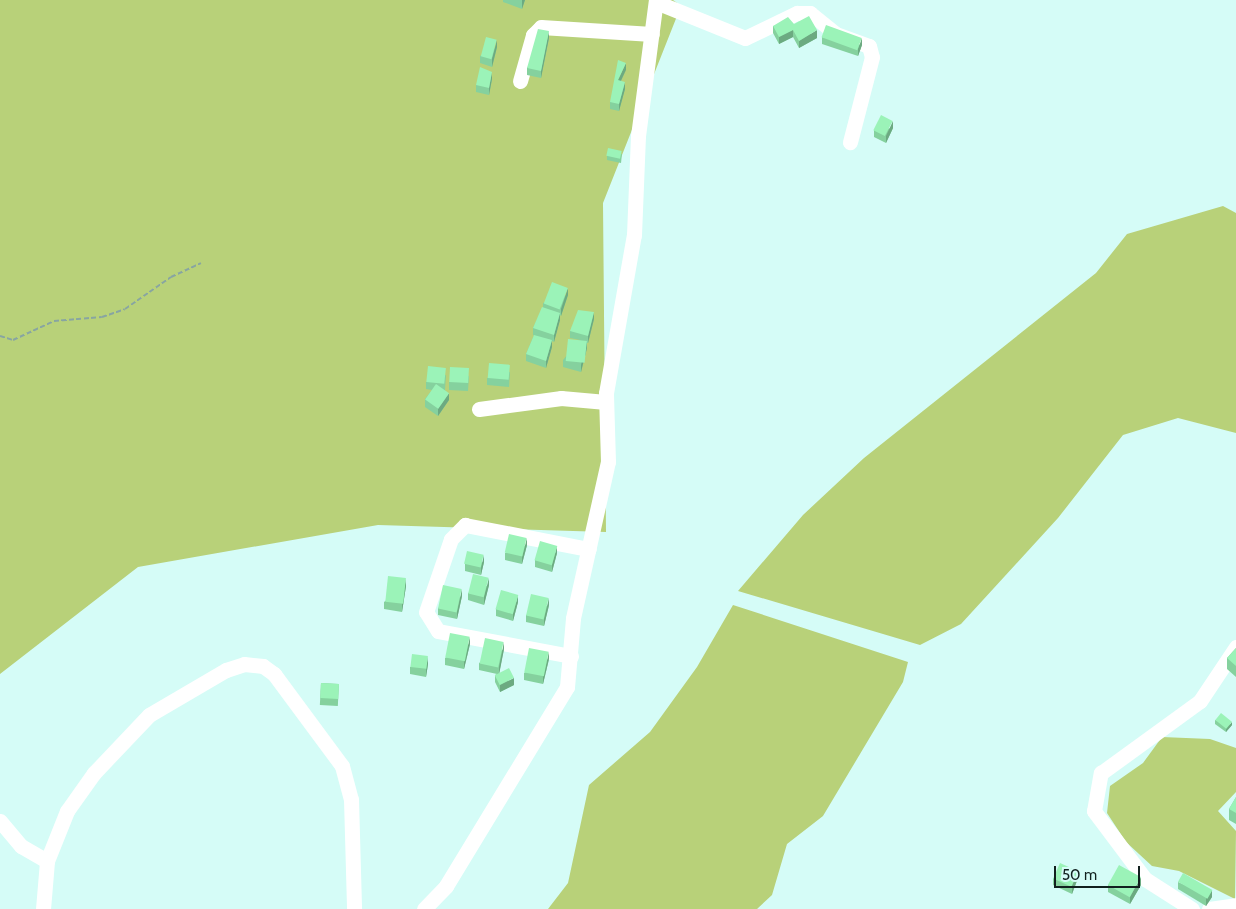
<!DOCTYPE html>
<style>
body{margin:0}
#map{position:relative;width:1236px;height:909px;overflow:hidden;background:#d5fcf7;font-family:Cabin,sans-serif}
div>[style]{position:absolute}
[style*='--x']{left:calc(var(--x)*1px);top:calc(var(--y)*1px);width:calc(var(--w)*1px);rotate:calc(var(--a)*1deg)}
.green>*{inset:0;background:#b8d179}
.path>*{height:2px;margin-top:-1px;transform-origin:0;background:repeating-linear-gradient(90deg,#88a5a1 0 5px,transparent 0 7.5px)}
.minor>*{height:15px;margin:-7.5px;padding:0 7.5px;transform-origin:7.5px;border-radius:7.5px;background:#fff}
.wall>*{inset:0;background:#85d19e;transform-origin:0 0}
.shaded-wall>*{inset:0;background:#6caa81}
.building>*{inset:0;background:#9bf3b8;transform-origin:0 0}
span{translate:-50% -50%;white-space:nowrap;text-align:center;line-height:1.15;-webkit-text-stroke:4.5px #d5fcf7;paint-order:stroke}
.scale{position:absolute;left:1054px;top:866px;width:86px;height:22px;box-sizing:border-box;border:2px solid #11201e;border-top:0;padding-left:6px;font-size:15px;line-height:18px;white-space:nowrap;color:#11201e;-webkit-text-stroke:4px #d5fcf7;paint-order:stroke}
</style>
<div id="map">
<div class="green">
<div style="clip-path:polygon(0 0,673px 0,681px 6px,603px 203px,606px 532px,378px 525px,138px 567px,0 674px)"></div>
<div style="clip-path:polygon(1223px 206px,1236px 213px,1236px 433px,1178px 418px,1123px 435px,1058px 518px,961px 624px,920px 645px,738px 591px,803px 515px,864px 458px,1096px 273px,1127px 234px)"></div>
<div style="clip-path:polygon(733px 605px,908px 662px,903px 682px,823px 816px,787px 844px,772px 895px,757px 909px,548px 909px,568px 883px,589px 785px,650px 732px,697px 667px)"></div>
<div style="clip-path:polygon(1162px 737px,1210px 739px,1236px 748px,1236px 792px,1218px 811px,1236px 831px,1235px 899px,1179px 871px,1152px 866px,1126px 842px,1107px 813px,1110px 786px,1143px 763px)"></div>
</div>
<div class="path">
<div style="--x:0;--y:336;--w:14;--a:17"></div>
<div style="--x:13;--y:340;--w:45;--a:-24.9"></div>
<div style="--x:54;--y:321;--w:48;--a:-4.8"></div>
<div style="--x:102;--y:317;--w:24;--a:-19"></div>
<div style="--x:125;--y:309;--w:56;--a:-34.8"></div>
<div style="--x:171;--y:277;--w:33;--a:-25"></div>
</div>
<div class="minor">
<div style="--x:656;--y:2;--w:96;--a:22"></div>
<div style="--x:745;--y:38;--w:58;--a:-25.7"></div>
<div style="--x:797;--y:13;--w:13;--a:0"></div>
<div style="--x:810;--y:13;--w:33;--a:39"></div>
<div style="--x:836;--y:34;--w:35;--a:20"></div>
<div style="--x:869;--y:46;--w:11;--a:75"></div>
<div style="--x:872;--y:57;--w:88;--a:104.5"></div>
<div style="--x:520;--y:81;--w:48;--a:-74.2"></div>
<div style="--x:533;--y:35;--w:11;--a:-45"></div>
<div style="--x:541;--y:27;--w:111;--a:3.6"></div>
<div style="--x:479;--y:409;--w:83;--a:-7.6"></div>
<div style="--x:561;--y:398;--w:45;--a:5.1"></div>
<div style="--x:571;--y:656;--w:135;--a:-169.4"></div>
<div style="--x:438;--y:631;--w:22;--a:-122"></div>
<div style="--x:426;--y:612;--w:77;--a:-71.1"></div>
<div style="--x:451;--y:539;--w:20;--a:-45"></div>
<div style="--x:465;--y:525;--w:126;--a:11"></div>
<div style="--x:0;--y:821;--w:33;--a:50"></div>
<div style="--x:21;--y:846;--w:30;--a:30"></div>
<div style="--x:43;--y:909;--w:48;--a:-85.2"></div>
<div style="--x:47;--y:861;--w:54;--a:-68.2"></div>
<div style="--x:67;--y:811;--w:47;--a:-54.6"></div>
<div style="--x:94;--y:773;--w:80;--a:-46.5"></div>
<div style="--x:149;--y:715;--w:89;--a:-30.3"></div>
<div style="--x:226;--y:670;--w:19;--a:-18"></div>
<div style="--x:244;--y:664;--w:19;--a:6"></div>
<div style="--x:263;--y:666;--w:14;--a:36"></div>
<div style="--x:274;--y:674;--w:114;--a:53.5"></div>
<div style="--x:342;--y:766;--w:34;--a:75"></div>
<div style="--x:351;--y:799;--w:110;--a:88.4"></div>
<div style="--x:424;--y:909;--w:32;--a:-46"></div>
<div style="--x:446;--y:886;--w:233;--a:-58.7"></div>
<div style="--x:567;--y:687;--w:69;--a:-85"></div>
<div style="--x:573;--y:618;--w:160;--a:-77.4"></div>
<div style="--x:608;--y:462;--w:69;--a:-91.7"></div>
<div style="--x:606;--y:393;--w:160;--a:-80"></div>
<div style="--x:634;--y:235;--w:99;--a:-87.7"></div>
<div style="--x:638;--y:136;--w:137;--a:-82.5"></div>
<div style="--x:1192;--y:909;--w:56;--a:-147.4"></div>
<div style="--x:1145;--y:879;--w:85;--a:-126.9"></div>
<div style="--x:1094;--y:811;--w:39;--a:-80"></div>
<div style="--x:1101;--y:773;--w:122;--a:-36"></div>
<div style="--x:1200;--y:701;--w:65;--a:-56.3"></div>
<div style="--x:1209;--y:909;--w:27;--a:-8"></div>
</div>
<div class="wall">
<div style="clip-path:polygon(503px 0,525px 0,522px 9px,503px 2px)"></div>
<div style="clip-path:polygon(794px 24px,817px 38px,799px 48px,793px 37px,779px 44px,773px 33px,773px 26px)"></div>
<div style="clip-path:polygon(822px 37px,862px 45px,858px 56px,822px 44px)"></div>
<div style="clip-path:polygon(549px 38px,541px 78px,527px 75px,527px 68px)"></div>
<div style="clip-path:polygon(497px 47px,492px 67px,480px 63px,480px 56px)"></div>
<div style="clip-path:polygon(626px 70px,621px 81px,625px 89px,619px 111px,610px 109px,610px 102px)"></div>
<div style="clip-path:polygon(492px 79px,489px 95px,476px 92px,476px 85px)"></div>
<div style="clip-path:polygon(893px 128px,886px 143px,874px 137px,874px 130px)"></div>
<div style="clip-path:polygon(622px 154px,621px 163px,607px 160px,607px 156px)"></div>
<div style="clip-path:polygon(568px 295px,561px 316px,560px 315px,560px 320px,554px 342px,552px 341px,552px 347px,546px 368px,526px 361px,526px 354px,534px 335px,533px 335px,533px 328px,543px 307px,543px 303px)"></div>
<div style="clip-path:polygon(594px 319px,588px 343px,587px 343px,587px 348px,581px 372px,563px 367px,563px 360px,580px 340px,570px 338px,570px 331px)"></div>
<div style="clip-path:polygon(510px 372px,509px 387px,487px 385px,487px 378px)"></div>
<div style="clip-path:polygon(446px 375px,445px 390px,449px 400px,438px 416px,425px 407px,425px 399px,432px 390px,426px 389px,426px 382px)"></div>
<div style="clip-path:polygon(469px 376px,468px 391px,449px 390px,449px 382px)"></div>
<div style="clip-path:polygon(527px 545px,522px 564px,505px 560px,505px 553px)"></div>
<div style="clip-path:polygon(557px 553px,552px 572px,535px 567px,535px 560px)"></div>
<div style="clip-path:polygon(484px 562px,481px 575px,465px 571px,465px 564px)"></div>
<div style="clip-path:polygon(489px 585px,484px 605px,468px 600px,468px 593px)"></div>
<div style="clip-path:polygon(406px 586px,402px 612px,384px 609px,384px 602px)"></div>
<div style="clip-path:polygon(462px 596px,457px 619px,438px 615px,438px 608px)"></div>
<div style="clip-path:polygon(518px 602px,513px 621px,496px 616px,496px 609px)"></div>
<div style="clip-path:polygon(549px 605px,544px 626px,526px 622px,526px 615px)"></div>
<div style="clip-path:polygon(470px 644px,464px 669px,445px 665px,445px 658px)"></div>
<div style="clip-path:polygon(1236px 648px,1236px 677px,1227px 669px,1227px 658px)"></div>
<div style="clip-path:polygon(504px 649px,499px 673px,514px 685px,500px 692px,495px 682px,495px 675px,497px 674px,479px 670px,479px 663px)"></div>
<div style="clip-path:polygon(549px 659px,543px 684px,524px 680px,524px 673px)"></div>
<div style="clip-path:polygon(428px 664px,426px 677px,410px 674px,410px 667px)"></div>
<div style="left:321px;top:683px;width:18px;height:22px;rotate:3deg"></div>
<div style="clip-path:polygon(1215px 720px,1232px 725px,1226px 732px,1215px 724px)"></div>
<div style="clip-path:polygon(1236px 797px,1236px 824px,1229px 820px,1229px 809px)"></div>
<div style="clip-path:polygon(1053px 878px,1078px 878px,1072px 894px,1053px 885px)"></div>
<div style="clip-path:polygon(1178px 882px,1212px 897px,1206px 906px,1178px 889px)"></div>
<div style="clip-path:polygon(1108px 885px,1141px 885px,1130px 904px,1108px 892px)"></div>
</div>
<div class="shaded-wall">
<div style="clip-path:polygon(522px 0,525px 0,522px 9px)"></div>
<div style="clip-path:polygon(793px 30px,793px 37px,779px 44px,779px 37px)"></div>
<div style="clip-path:polygon(817px 30px,817px 38px,799px 48px,799px 41px)"></div>
<div style="clip-path:polygon(549px 31px,549px 38px,541px 78px,541px 71px)"></div>
<div style="clip-path:polygon(862px 38px,862px 45px,858px 56px,858px 49px)"></div>
<div style="clip-path:polygon(497px 40px,497px 47px,492px 67px,492px 59px)"></div>
<div style="clip-path:polygon(626px 63px,626px 70px,618px 87px,618px 80px)"></div>
<div style="clip-path:polygon(492px 72px,492px 79px,489px 95px,489px 88px)"></div>
<div style="clip-path:polygon(625px 82px,625px 89px,619px 111px,619px 104px)"></div>
<div style="clip-path:polygon(893px 121px,893px 128px,886px 143px,886px 136px)"></div>
<div style="clip-path:polygon(568px 288px,568px 295px,561px 316px,561px 309px)"></div>
<div style="clip-path:polygon(594px 312px,594px 319px,588px 343px,588px 336px)"></div>
<div style="clip-path:polygon(560px 313px,560px 320px,554px 342px,554px 335px)"></div>
<div style="clip-path:polygon(552px 340px,552px 347px,546px 368px,546px 361px)"></div>
<div style="clip-path:polygon(587px 341px,587px 348px,581px 372px,581px 365px)"></div>
<div style="clip-path:polygon(449px 393px,449px 400px,438px 416px,438px 409px)"></div>
<div style="clip-path:polygon(527px 538px,527px 545px,522px 564px,522px 557px)"></div>
<div style="clip-path:polygon(557px 546px,557px 553px,552px 572px,552px 565px)"></div>
<div style="clip-path:polygon(484px 555px,484px 562px,481px 575px,481px 568px)"></div>
<div style="clip-path:polygon(406px 578px,406px 586px,402px 612px,402px 605px)"></div>
<div style="clip-path:polygon(489px 578px,489px 585px,484px 605px,484px 597px)"></div>
<div style="clip-path:polygon(462px 589px,462px 596px,457px 619px,457px 612px)"></div>
<div style="clip-path:polygon(518px 595px,518px 602px,513px 621px,513px 614px)"></div>
<div style="clip-path:polygon(549px 598px,549px 605px,544px 626px,544px 619px)"></div>
<div style="clip-path:polygon(470px 637px,470px 644px,464px 669px,464px 662px)"></div>
<div style="clip-path:polygon(504px 642px,504px 649px,499px 675px,499px 667px)"></div>
<div style="clip-path:polygon(549px 652px,549px 659px,543px 684px,543px 677px)"></div>
<div style="clip-path:polygon(428px 656px,428px 664px,426px 677px,426px 670px)"></div>
<div style="clip-path:polygon(514px 678px,514px 685px,500px 692px,500px 685px)"></div>
<div style="clip-path:polygon(1232px 722px,1232px 725px,1226px 732px,1226px 729px)"></div>
<div style="clip-path:polygon(1078px 871px,1078px 878px,1072px 894px,1072px 886px)"></div>
<div style="clip-path:polygon(1141px 877px,1141px 885px,1130px 904px,1130px 897px)"></div>
<div style="clip-path:polygon(1212px 890px,1212px 897px,1206px 906px,1206px 899px)"></div>
</div>
<div class="building">
<div style="clip-path:polygon(809px 16px,817px 30px,799px 41px,793px 30px,779px 37px,773px 26px,788px 17px,794px 24px)"></div>
<div style="left:826px;top:25px;width:38px;height:13px;rotate:20deg"></div>
<div style="clip-path:polygon(538px 29px,549px 31px,541px 71px,527px 68px)"></div>
<div style="left:486px;top:37px;width:11px;height:20px;rotate:15deg"></div>
<div style="clip-path:polygon(618px 60px,626px 63px,618px 80px,625px 82px,619px 104px,610px 102px)"></div>
<div style="clip-path:polygon(480px 67px,492px 72px,489px 88px,476px 85px)"></div>
<div style="left:881px;top:115px;width:13px;height:17px;rotate:27deg"></div>
<div style="left:608px;top:148px;width:14px;height:8px;rotate:12deg"></div>
<div style="left:552px;top:282px;width:17px;height:23px;rotate:21deg"></div>
<div style="clip-path:polygon(542px 307px,560px 313px,554px 335px,533px 328px)"></div>
<div style="clip-path:polygon(578px 310px,594px 312px,588px 336px,570px 331px)"></div>
<div style="clip-path:polygon(534px 335px,552px 340px,546px 361px,526px 354px)"></div>
<div style="left:568px;top:339px;width:19px;height:22px;rotate:6deg"></div>
<div style="left:489px;top:363px;width:21px;height:15px;rotate:5deg"></div>
<div style="left:428px;top:366px;width:18px;height:16px;rotate:6deg"></div>
<div style="left:450px;top:367px;width:19px;height:15px;rotate:3deg"></div>
<div style="left:436px;top:384px;width:16px;height:19px;rotate:35deg"></div>
<div style="left:509px;top:534px;width:18px;height:19px;rotate:13deg"></div>
<div style="left:540px;top:541px;width:18px;height:20px;rotate:16deg"></div>
<div style="left:467px;top:551px;width:17px;height:13px;rotate:13deg"></div>
<div style="left:473px;top:574px;width:16px;height:20px;rotate:14deg"></div>
<div style="left:388px;top:576px;width:18px;height:26px;rotate:6deg"></div>
<div style="left:443px;top:585px;width:19px;height:24px;rotate:12deg"></div>
<div style="left:501px;top:590px;width:18px;height:20px;rotate:16deg"></div>
<div style="left:531px;top:594px;width:18px;height:22px;rotate:13deg"></div>
<div style="left:450px;top:633px;width:20px;height:25px;rotate:11deg"></div>
<div style="left:485px;top:638px;width:19px;height:26px;rotate:12deg"></div>
<div style="left:529px;top:648px;width:20px;height:25px;rotate:11deg"></div>
<div style="clip-path:polygon(1236px 648px,1236px 666px,1227px 658px)"></div>
<div style="left:412px;top:654px;width:16px;height:13px;rotate:7deg"></div>
<div style="left:509px;top:668px;width:11px;height:16px;rotate:63deg"></div>
<div style="left:321px;top:683px;width:18px;height:15px;rotate:3deg"></div>
<div style="left:1221px;top:713px;width:14px;height:9px;rotate:39deg"></div>
<div style="clip-path:polygon(1236px 797px,1236px 813px,1229px 809px)"></div>
<div style="left:1060px;top:863px;width:20px;height:17px;rotate:24deg"></div>
<div style="left:1119px;top:865px;width:25px;height:23px;rotate:29deg"></div>
<div style="left:1183px;top:873px;width:34px;height:10px;rotate:30deg"></div>
</div>
<div class="scale">50 m</div>
</div>
